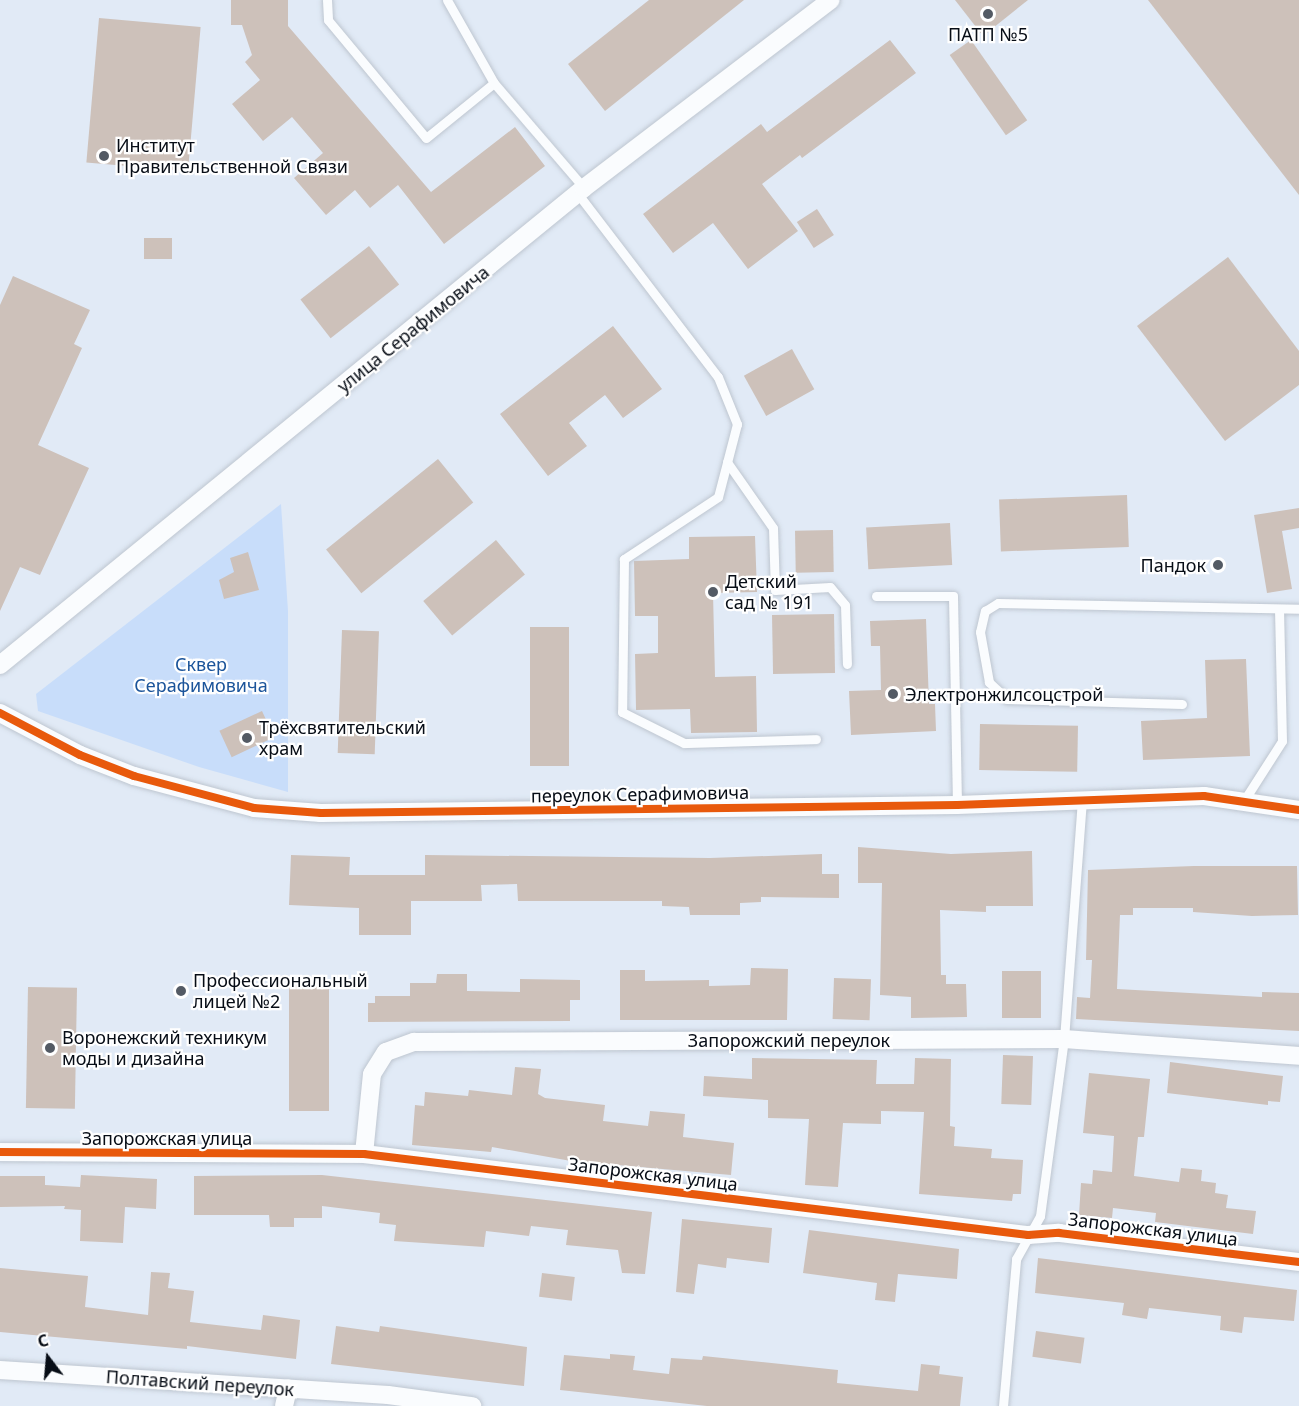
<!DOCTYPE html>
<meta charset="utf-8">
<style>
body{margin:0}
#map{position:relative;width:1299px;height:1406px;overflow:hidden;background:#e1eaf6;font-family:"Noto Sans",sans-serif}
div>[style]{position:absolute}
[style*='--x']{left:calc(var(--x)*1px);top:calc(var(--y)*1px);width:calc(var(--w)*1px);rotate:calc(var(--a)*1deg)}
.green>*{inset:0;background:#c8ddfa}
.building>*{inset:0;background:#cdc1ba;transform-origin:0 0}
.roads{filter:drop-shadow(0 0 2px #bec6d0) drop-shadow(0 0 2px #bec6d0)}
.lane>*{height:9px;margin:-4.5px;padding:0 4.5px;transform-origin:4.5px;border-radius:4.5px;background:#fafcfe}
.street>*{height:18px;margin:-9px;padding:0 9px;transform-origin:9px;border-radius:9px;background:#fafcfe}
.cycleway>*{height:8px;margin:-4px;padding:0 4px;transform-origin:4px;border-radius:4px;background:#e8590c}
.dots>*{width:16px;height:16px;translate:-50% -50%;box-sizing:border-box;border:3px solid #fff;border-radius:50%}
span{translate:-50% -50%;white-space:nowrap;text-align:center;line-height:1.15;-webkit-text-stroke:4.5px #fff;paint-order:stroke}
.poi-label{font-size:18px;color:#070d16}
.left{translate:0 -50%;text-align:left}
.right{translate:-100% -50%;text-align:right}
.street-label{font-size:18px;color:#070d16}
.park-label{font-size:18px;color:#1b549a}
.north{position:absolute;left:18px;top:1328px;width:60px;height:60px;-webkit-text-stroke:4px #fff;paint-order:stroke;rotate:344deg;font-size:16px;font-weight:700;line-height:24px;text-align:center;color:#070d16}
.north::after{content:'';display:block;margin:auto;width:21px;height:27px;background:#070d16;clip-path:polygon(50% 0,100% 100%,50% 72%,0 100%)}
</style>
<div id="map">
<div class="green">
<div style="clip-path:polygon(281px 504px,288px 611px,288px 792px,199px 767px,38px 711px,36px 694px)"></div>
</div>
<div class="building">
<div style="clip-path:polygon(231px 0,288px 0,288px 26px,431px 192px,515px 127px,545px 166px,444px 244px,398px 185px,370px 208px,355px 190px,326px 215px,294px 178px,323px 153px,292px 117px,263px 141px,232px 104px,260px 80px,245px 62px,252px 55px,242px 25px,231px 25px)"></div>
<div style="clip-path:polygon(649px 0,744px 0,605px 111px,568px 64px)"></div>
<div style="clip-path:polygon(955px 0,1028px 0,983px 36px)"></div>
<div style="clip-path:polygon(1148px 0,1299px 0,1299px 195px)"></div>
<div style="left:99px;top:18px;width:102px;height:145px;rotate:5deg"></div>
<div style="clip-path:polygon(890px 40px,916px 73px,802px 158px,800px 155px,762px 184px,798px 231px,748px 269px,713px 223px,673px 253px,643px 214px,761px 124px,767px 132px)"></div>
<div style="left:971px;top:40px;width:98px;height:26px;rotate:55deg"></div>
<div style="left:817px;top:209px;width:31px;height:24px;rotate:57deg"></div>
<div style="left:144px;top:238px;width:28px;height:21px"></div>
<div style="left:369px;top:246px;width:49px;height:87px;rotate:52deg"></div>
<div style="clip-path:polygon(1228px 257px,1299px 351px,1299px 385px,1225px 441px,1137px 326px)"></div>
<div style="clip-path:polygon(13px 276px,90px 310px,74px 344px,82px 348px,38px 445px,89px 468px,40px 575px,20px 567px,0 611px,0 305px)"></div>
<div style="clip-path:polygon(613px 326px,662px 389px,623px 418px,605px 395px,569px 423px,587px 446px,548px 476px,500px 414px)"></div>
<div style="left:792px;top:349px;width:46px;height:55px;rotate:61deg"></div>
<div style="left:438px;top:459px;width:56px;height:144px;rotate:51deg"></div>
<div style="left:1127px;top:495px;width:52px;height:128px;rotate:88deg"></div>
<div style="clip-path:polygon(1299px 508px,1299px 528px,1282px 531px,1292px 589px,1267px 593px,1254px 515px)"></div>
<div style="left:950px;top:523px;width:42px;height:84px;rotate:87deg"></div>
<div style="left:833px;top:530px;width:42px;height:38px;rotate:89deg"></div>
<div style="clip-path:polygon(755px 536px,757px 592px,713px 593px,715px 677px,756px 676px,757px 732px,691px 733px,690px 709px,636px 710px,635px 654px,658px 653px,658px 616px,635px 616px,634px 561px,689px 559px,689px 537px)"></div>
<div style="left:496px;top:540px;width:45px;height:95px;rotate:50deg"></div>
<div style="clip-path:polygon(248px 552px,259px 590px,224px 599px,219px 580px,234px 572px,230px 558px)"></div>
<div style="left:834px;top:614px;width:59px;height:62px;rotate:89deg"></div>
<div style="clip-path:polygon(926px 619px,929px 704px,935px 704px,936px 731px,851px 735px,849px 691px,881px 690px,880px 646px,871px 646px,870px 621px)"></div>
<div style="left:530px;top:627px;width:39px;height:139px"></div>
<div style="left:342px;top:630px;width:37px;height:123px;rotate:2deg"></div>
<div style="clip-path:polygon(1246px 659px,1250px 756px,1143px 760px,1141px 721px,1207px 718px,1205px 660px)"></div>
<div style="left:262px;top:711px;width:29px;height:47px;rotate:65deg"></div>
<div style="left:980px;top:724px;width:98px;height:46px;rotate:1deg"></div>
<div style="clip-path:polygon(858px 847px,951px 854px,1032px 851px,1033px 906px,986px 906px,986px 912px,940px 910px,941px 975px,946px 975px,946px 984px,966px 984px,967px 1017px,911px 1018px,911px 997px,880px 995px,882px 883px,858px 883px)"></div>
<div style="clip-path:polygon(822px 854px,822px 874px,839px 874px,839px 898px,761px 897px,761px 902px,740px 903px,740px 915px,690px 915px,689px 907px,662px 906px,662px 901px,518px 901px,517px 884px,481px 885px,482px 901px,411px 901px,411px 935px,359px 935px,359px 908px,289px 905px,291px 855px,350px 857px,349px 875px,425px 875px,425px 855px,710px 858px)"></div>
<div style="clip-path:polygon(1194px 866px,1297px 866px,1298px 915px,1252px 916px,1193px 912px,1193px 908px,1133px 908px,1133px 915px,1120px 915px,1117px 989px,1262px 997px,1262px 992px,1299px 993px,1299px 1031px,1076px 1019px,1077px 997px,1090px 998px,1092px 960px,1086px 960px,1088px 870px)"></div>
<div style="clip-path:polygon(751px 968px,788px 969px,787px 1020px,620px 1020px,620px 970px,645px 970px,645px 981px,709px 980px,709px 986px,750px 985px)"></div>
<div style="left:1002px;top:971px;width:39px;height:47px"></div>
<div style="clip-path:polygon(437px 974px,467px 974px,467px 991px,520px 992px,520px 979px,580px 980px,580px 1000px,570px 1000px,570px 1021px,368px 1022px,368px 1003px,375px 1003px,375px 996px,410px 996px,410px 983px,436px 983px)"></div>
<div style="left:834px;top:978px;width:37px;height:41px;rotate:2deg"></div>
<div style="left:289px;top:985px;width:40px;height:126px"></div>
<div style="left:28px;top:987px;width:49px;height:121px;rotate:1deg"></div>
<div style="left:1003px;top:1055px;width:30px;height:49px;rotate:2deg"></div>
<div style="clip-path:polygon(752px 1058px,877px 1060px,876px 1084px,914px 1084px,915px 1058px,951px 1059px,950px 1126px,955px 1127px,954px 1146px,992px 1149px,991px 1158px,1023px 1160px,1021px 1194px,1013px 1194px,1012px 1201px,919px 1194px,924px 1112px,881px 1111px,881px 1124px,843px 1123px,838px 1187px,805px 1185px,809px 1119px,768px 1118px,768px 1100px,703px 1096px,704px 1076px,752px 1079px)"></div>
<div style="clip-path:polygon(1170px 1062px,1283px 1076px,1280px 1102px,1268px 1101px,1268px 1105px,1167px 1093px)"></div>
<div style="clip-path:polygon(515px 1067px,541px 1069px,538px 1094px,545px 1098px,605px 1105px,603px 1121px,648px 1126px,650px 1111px,685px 1114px,683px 1137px,734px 1143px,731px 1175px,571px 1161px,492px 1147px,491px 1152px,412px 1145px,415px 1105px,424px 1106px,425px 1092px,468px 1096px,469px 1090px,512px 1095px)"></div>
<div style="clip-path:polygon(1089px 1073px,1150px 1079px,1144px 1137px,1138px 1137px,1134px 1176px,1179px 1182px,1181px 1168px,1202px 1170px,1201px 1181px,1216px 1183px,1215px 1193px,1228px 1195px,1226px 1208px,1256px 1211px,1253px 1234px,1155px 1222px,1156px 1213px,1113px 1208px,1112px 1218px,1079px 1215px,1081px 1183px,1092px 1184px,1093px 1170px,1112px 1172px,1114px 1136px,1083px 1133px)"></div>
<div style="clip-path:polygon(81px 1175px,157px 1179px,156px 1209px,125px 1207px,123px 1243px,80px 1241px,81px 1210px,64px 1209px,65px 1206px,0 1207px,0 1176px,45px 1176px,45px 1185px,80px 1187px)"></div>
<div style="clip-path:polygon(322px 1175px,652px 1212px,645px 1274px,622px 1273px,618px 1250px,566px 1245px,568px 1230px,531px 1226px,529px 1236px,486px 1231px,484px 1247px,394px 1241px,396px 1225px,379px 1223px,380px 1213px,322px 1206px,322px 1218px,294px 1218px,294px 1227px,270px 1227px,269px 1215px,194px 1215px,194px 1176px)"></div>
<div style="clip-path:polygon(682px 1219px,772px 1228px,769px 1263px,727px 1258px,726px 1268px,698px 1264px,694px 1294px,676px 1292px)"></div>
<div style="clip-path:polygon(809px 1230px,959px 1249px,957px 1279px,898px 1274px,895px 1302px,875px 1300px,877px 1283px,803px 1273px)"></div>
<div style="clip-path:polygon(1038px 1258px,1297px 1290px,1294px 1321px,1244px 1317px,1242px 1333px,1220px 1330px,1221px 1316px,1149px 1308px,1147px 1319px,1122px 1315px,1124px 1303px,1035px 1293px)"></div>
<div style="clip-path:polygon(0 1268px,88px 1276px,85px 1307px,148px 1315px,151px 1272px,170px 1273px,168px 1288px,194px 1291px,190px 1322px,261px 1330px,263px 1315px,300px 1320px,296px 1359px,187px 1346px,187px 1349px,0 1332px)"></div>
<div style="left:542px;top:1273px;width:33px;height:24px;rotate:7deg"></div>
<div style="clip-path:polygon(336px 1326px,379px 1332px,380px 1326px,527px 1347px,524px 1386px,331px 1364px)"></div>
<div style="left:1036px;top:1331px;width:49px;height:26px;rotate:8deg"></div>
<div style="clip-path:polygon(610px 1354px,635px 1356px,633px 1370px,669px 1374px,671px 1358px,702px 1360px,703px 1356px,838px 1370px,837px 1383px,918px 1391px,921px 1364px,940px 1366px,939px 1374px,963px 1377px,960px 1406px,707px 1406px,560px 1390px,564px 1355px,610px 1359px)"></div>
</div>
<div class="roads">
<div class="lane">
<div style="--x:327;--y:0;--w:20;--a:87"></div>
<div style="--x:328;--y:20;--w:153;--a:50.3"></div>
<div style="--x:426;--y:138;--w:87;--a:-39"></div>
<div style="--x:447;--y:0;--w:95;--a:60.5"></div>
<div style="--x:494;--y:83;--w:138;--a:49.4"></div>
<div style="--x:578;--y:194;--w:230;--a:52.6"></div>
<div style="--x:718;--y:377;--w:51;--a:68"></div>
<div style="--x:737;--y:424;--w:75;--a:104.6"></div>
<div style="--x:718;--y:497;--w:113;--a:146.6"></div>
<div style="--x:624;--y:559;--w:153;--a:90.7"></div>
<div style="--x:622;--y:712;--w:69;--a:26.6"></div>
<div style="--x:684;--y:743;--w:132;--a:-1.7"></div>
<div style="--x:727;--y:462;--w:80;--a:55.1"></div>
<div style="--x:773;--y:528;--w:62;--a:88.2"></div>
<div style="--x:775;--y:590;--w:55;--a:-3.1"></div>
<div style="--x:830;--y:587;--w:23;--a:50"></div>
<div style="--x:845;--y:605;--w:59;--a:88.1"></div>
<div style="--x:876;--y:596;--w:77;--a:0"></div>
<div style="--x:953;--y:596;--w:209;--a:88.9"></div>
<div style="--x:1182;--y:704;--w:175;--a:-178.4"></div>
<div style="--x:1007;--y:699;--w:25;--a:-137"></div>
<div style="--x:989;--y:682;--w:51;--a:-100.2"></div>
<div style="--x:980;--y:632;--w:22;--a:-77"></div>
<div style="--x:985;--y:611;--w:15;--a:-32"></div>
<div style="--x:998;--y:603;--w:301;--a:1.1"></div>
<div style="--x:1243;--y:802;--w:72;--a:-57.4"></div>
<div style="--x:1282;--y:741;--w:131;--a:-91.3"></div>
<div style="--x:1003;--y:1406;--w:148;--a:-84.9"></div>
<div style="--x:1016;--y:1259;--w:49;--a:-60.8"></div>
<div style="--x:1040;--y:1216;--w:179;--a:-82.3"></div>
<div style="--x:1064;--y:1039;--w:241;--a:-85.7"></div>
</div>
<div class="street">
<div style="--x:0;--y:665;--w:754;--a:-39.24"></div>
<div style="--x:584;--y:188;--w:310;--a:-37.3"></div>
<div style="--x:0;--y:713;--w:90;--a:27.7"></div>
<div style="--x:80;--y:755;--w:58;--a:21.3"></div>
<div style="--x:134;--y:776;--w:124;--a:14.9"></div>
<div style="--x:254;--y:808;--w:67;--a:4.3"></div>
<div style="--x:321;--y:813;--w:636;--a:-0.72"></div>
<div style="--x:957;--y:805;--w:247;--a:-2.1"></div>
<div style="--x:1204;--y:796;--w:96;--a:8.4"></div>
<div style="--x:0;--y:1152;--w:364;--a:0.3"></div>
<div style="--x:364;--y:1154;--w:669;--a:6.96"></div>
<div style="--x:1028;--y:1235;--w:31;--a:-4"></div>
<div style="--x:1059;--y:1233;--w:242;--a:6.9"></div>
<div style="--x:364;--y:1154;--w:80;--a:-84.3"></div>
<div style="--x:372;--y:1074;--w:26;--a:-58"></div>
<div style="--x:386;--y:1052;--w:30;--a:-20"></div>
<div style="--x:414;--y:1042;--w:650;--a:-0.26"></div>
<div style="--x:1064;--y:1039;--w:236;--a:4.1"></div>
<div style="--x:0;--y:1370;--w:389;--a:3.7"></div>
<div style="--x:388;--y:1395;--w:85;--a:7.5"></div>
<div style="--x:284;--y:1406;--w:18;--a:-77"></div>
</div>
</div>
<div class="cycleway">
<div style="--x:0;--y:713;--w:90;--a:27.7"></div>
<div style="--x:80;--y:755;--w:58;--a:21.3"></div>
<div style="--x:134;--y:776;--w:124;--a:14.9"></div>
<div style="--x:254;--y:808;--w:67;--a:4.3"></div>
<div style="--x:321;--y:813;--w:636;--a:-0.72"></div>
<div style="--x:957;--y:805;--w:247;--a:-2.1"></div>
<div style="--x:1204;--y:796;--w:96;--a:8.4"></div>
<div style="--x:0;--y:1152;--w:364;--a:0.3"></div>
<div style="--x:364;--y:1154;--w:669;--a:6.96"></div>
<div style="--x:1028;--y:1235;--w:31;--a:-4"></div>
<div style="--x:1059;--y:1233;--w:242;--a:6.9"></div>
</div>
<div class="dots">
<div style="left:988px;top:14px;background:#535a64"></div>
<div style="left:104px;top:156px;background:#535a64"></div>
<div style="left:1218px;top:565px;background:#535a64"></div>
<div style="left:713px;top:592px;background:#535a64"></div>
<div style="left:893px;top:694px;background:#535a64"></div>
<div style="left:247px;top:738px;background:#535a64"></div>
<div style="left:181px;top:991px;background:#535a64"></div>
<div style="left:50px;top:1048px;background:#535a64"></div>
</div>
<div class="poi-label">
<span style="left:988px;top:34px">ПАТП №5</span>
<span class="left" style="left:116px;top:156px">Институт<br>Правительственной Связи</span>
<span class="right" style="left:1206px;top:565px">Пандок</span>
<span class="left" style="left:725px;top:592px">Детский<br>сад № 191</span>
<span class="left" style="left:905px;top:694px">Электронжилсоцстрой</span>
<span class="left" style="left:259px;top:738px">Трёхсвятительский<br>храм</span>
<span class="left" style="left:193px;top:991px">Профессиональный<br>лицей №2</span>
<span class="left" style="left:62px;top:1048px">Воронежский техникум<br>моды и дизайна</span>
</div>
<div class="street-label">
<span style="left:413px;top:329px;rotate:-39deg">улица Серафимовича</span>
<span style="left:640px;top:794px;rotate:-1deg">переулок Серафимовича</span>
<span style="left:789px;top:1040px">Запорожский переулок</span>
<span style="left:167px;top:1138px">Запорожская улица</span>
<span style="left:653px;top:1174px;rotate:7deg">Запорожская улица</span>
<span style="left:1153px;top:1229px;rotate:7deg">Запорожская улица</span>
<span style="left:200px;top:1383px;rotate:4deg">Полтавский переулок</span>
</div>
<div class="park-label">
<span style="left:201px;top:675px">Сквер<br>Серафимовича</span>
</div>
<div class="north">С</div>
</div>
